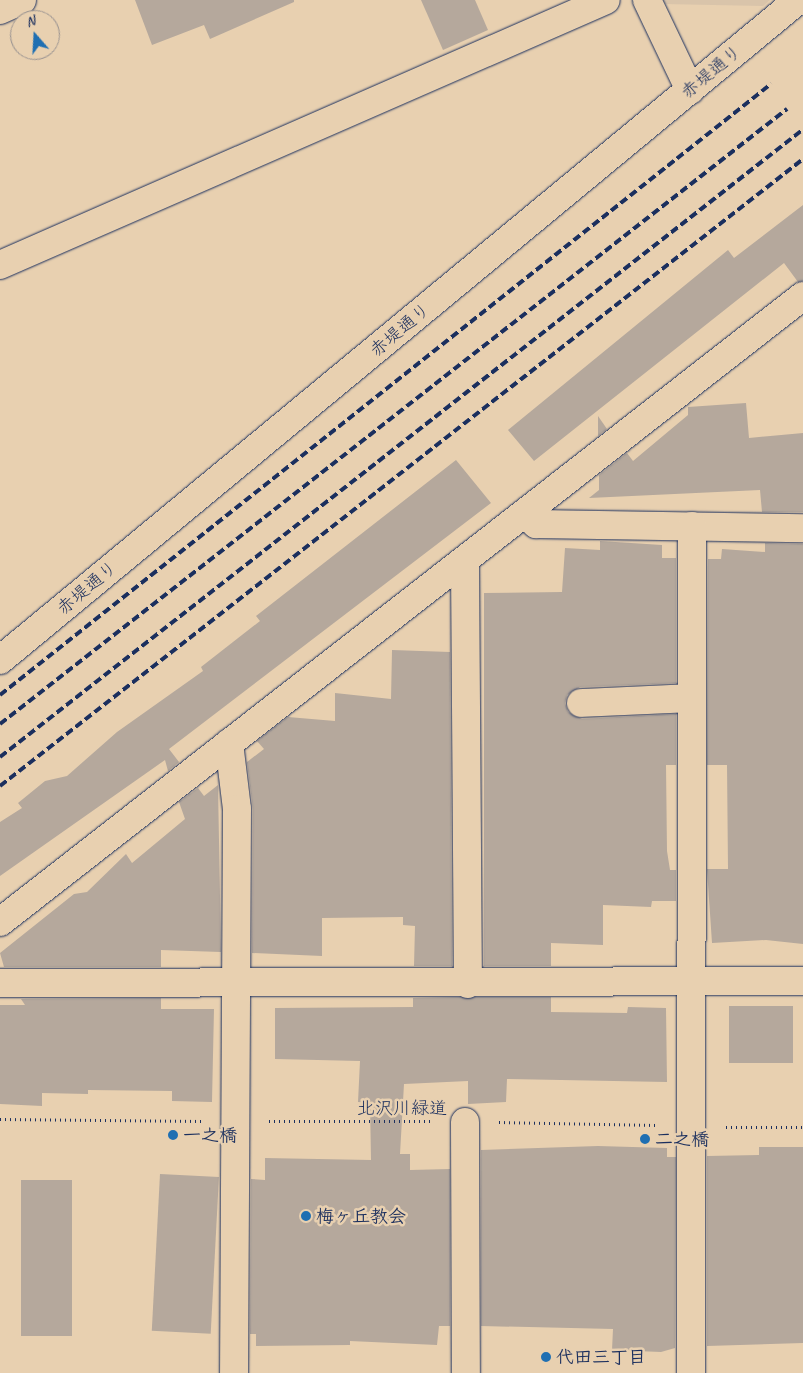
<!DOCTYPE html>
<meta charset="utf-8">
<style>
body{margin:0}
#map{position:relative;width:803px;height:1373px;overflow:hidden;background:#e8d0b0;font-family:Caveat,"Klee One",sans-serif}
div>[style]{position:absolute}
[style*='--x']{left:calc(var(--x)*1px);top:calc(var(--y)*1px);width:calc(var(--w)*1px);rotate:calc(var(--a)*1deg)}
.built>*{inset:0;background:#d9c4aa}
.building>*{inset:0;background:#b5a89c;transform-origin:0 0}
.path>*{height:3px;margin-top:-1.5px;transform-origin:0;background:repeating-linear-gradient(90deg,#1b2f5e 0 1px,transparent 0 5px)}
.roads{filter:drop-shadow(0 0 1px #1b2f5e) drop-shadow(0 0 1px #1b2f5e)}
.minor>*{height:28px;margin:-14px;padding:0 14px;transform-origin:14px;border-radius:14px;background:#e8d0b0}
.rail>*{height:4px;margin-top:-2px;transform-origin:0;background:repeating-linear-gradient(90deg,#1b2f5e 0 8px,transparent 0 12px)}
.dots>*{width:14px;height:14px;translate:-50% -50%;box-sizing:border-box;border:2px solid #e8d0b0;border-radius:50%}
span{translate:-50% -50%;white-space:nowrap;text-align:center;line-height:1.15;-webkit-text-stroke:5px #e8d0b0;paint-order:stroke}
.street-label{font-size:18px;color:#1b2f5e}
.poi-label{font-size:18px;color:#1b2f5e;font-weight:700}
.left{translate:0 -50%;text-align:left}
.north{position:absolute;left:10px;top:10px;width:50px;height:50px;box-sizing:border-box;background:#e8d0b0;border:1px solid #96908f;border-radius:50%;rotate:341deg;font-size:14px;font-weight:700;line-height:20px;text-align:center;color:#1b2f5e}
.north::after{content:'';display:block;margin:auto;width:18px;height:22px;background:#1f6fb2;clip-path:polygon(50% 0,100% 100%,50% 72%,0 100%)}
</style>
<div id="map">
<div class="built">
<div style="clip-path:polygon(661px 0,770px 0,763px 6px,662px 4px)"></div>
</div>
<div class="building">
<div style="clip-path:polygon(135px 0,294px 0,294px 2px,210px 39px,204px 25px,152px 45px)"></div>
<div style="clip-path:polygon(421px 0,475px 0,488px 30px,443px 50px)"></div>
<div style="clip-path:polygon(803px 205px,803px 281px,798px 282px,784px 263px,534px 461px,508px 430px,728px 250px,734px 258px)"></div>
<div style="clip-path:polygon(746px 403px,749px 438px,803px 433px,803px 512px,762px 512px,760px 490px,589px 498px,599px 490px,599px 475px,627px 453px,633px 461px,688px 415px,688px 407px)"></div>
<div style="clip-path:polygon(598px 416px,607px 429px,598px 436px)"></div>
<div style="clip-path:polygon(456px 460px,491px 503px,169px 749px,179px 762px,168px 771px,165px 760px,0 876px,0 822px,22px 808px,18px 803px,45px 781px,67px 776px,117px 732px,203px 671px,201px 667px,260px 621px,256px 616px)"></div>
<div style="clip-path:polygon(600px 541px,662px 545px,662px 558px,676px 558px,676px 683px,580px 687px,567px 695px,565px 703px,568px 712px,582px 719px,676px 714px,676px 765px,666px 765px,667px 851px,670px 870px,676px 870px,676px 901px,652px 901px,651px 907px,603px 905px,603px 945px,551px 943px,551px 966px,484px 966px,484px 593px,562px 592px,565px 548px,600px 550px)"></div>
<div style="clip-path:polygon(765px 543px,803px 544px,803px 944px,766px 940px,712px 943px,707px 869px,728px 869px,727px 765px,707px 765px,708px 559px,721px 559px,722px 549px,765px 552px)"></div>
<div style="clip-path:polygon(392px 650px,450px 652px,452px 966px,414px 966px,415px 926px,403px 925px,403px 917px,322px 918px,322px 956px,252px 953px,253px 809px,247px 762px,264px 749px,257px 741px,288px 717px,335px 721px,335px 693px,391px 699px)"></div>
<div style="clip-path:polygon(218px 785px,221px 952px,161px 950px,161px 967px,4px 967px,0 953px,74px 894px,87px 892px,126px 854px,132px 863px,185px 819px,179px 802px,198px 788px,204px 796px)"></div>
<div style="clip-path:polygon(460px 997px,551px 997px,551px 1012px,627px 1013px,628px 1007px,666px 1008px,667px 1082px,507px 1079px,506px 1102px,468px 1104px,468px 1081px,404px 1084px,400px 1154px,410px 1154px,410px 1170px,450px 1169px,450px 1326px,439px 1326px,437px 1345px,350px 1341px,350px 1345px,256px 1346px,256px 1334px,250px 1334px,251px 1179px,265px 1180px,265px 1158px,371px 1160px,370px 1103px,358px 1102px,360px 1061px,275px 1059px,275px 1008px,413px 1007px,413px 998px)"></div>
<div style="clip-path:polygon(161px 998px,161px 1009px,214px 1009px,212px 1102px,172px 1101px,172px 1091px,88px 1090px,88px 1094px,42px 1093px,42px 1106px,0 1104px,0 1005px,25px 1005px,21px 999px)"></div>
<div style="left:729px;top:1006px;width:64px;height:57px"></div>
<div style="clip-path:polygon(598px 1146px,667px 1148px,667px 1157px,676px 1157px,675px 1348px,661px 1352px,612px 1350px,613px 1329px,481px 1326px,481px 1150px)"></div>
<div style="clip-path:polygon(759px 1147px,803px 1147px,803px 1343px,707px 1346px,707px 1156px,759px 1155px)"></div>
<div style="left:160px;top:1174px;width:59px;height:157px;rotate:3deg"></div>
<div style="left:21px;top:1180px;width:51px;height:156px"></div>
</div>
<div class="path">
<div style="--x:0;--y:1119;--w:202;--a:0.6"></div>
<div style="--x:269;--y:1121;--w:163;--a:0"></div>
<div style="--x:499;--y:1122;--w:158;--a:1.1"></div>
<div style="--x:726;--y:1127;--w:77;--a:0"></div>
</div>
<div class="roads">
<div class="minor">
<div style="--x:647;--y:0;--w:100;--a:64.5"></div>
<div style="--x:0;--y:10;--w:24;--a:-24"></div>
<div style="--x:0;--y:265;--w:661;--a:-23.62"></div>
<div style="--x:525;--y:513;--w:16;--a:45"></div>
<div style="--x:536;--y:524;--w:267;--a:0.9"></div>
<div style="--x:465;--y:563;--w:421;--a:89.6"></div>
<div style="--x:0;--y:660;--w:1036;--a:-39.59"></div>
<div style="--x:581;--y:703;--w:109;--a:-2.6"></div>
<div style="--x:229;--y:743;--w:66;--a:83.1"></div>
<div style="--x:237;--y:809;--w:564;--a:90.3"></div>
<div style="--x:0;--y:922;--w:1018;--a:-37.94"></div>
<div style="--x:0;--y:983;--w:803;--a:-0.14"></div>
<div style="--x:465;--y:1122;--w:251;--a:89.8"></div>
<div style="--x:691;--y:1373;--w:847;--a:-89.93"></div>
</div>
</div>
<div class="rail">
<div style="--x:0;--y:695;--w:984;--a:-38.4"></div>
<div style="--x:0;--y:724;--w:999;--a:-38.01"></div>
<div style="--x:0;--y:757;--w:1017;--a:-38.01"></div>
<div style="--x:0;--y:786;--w:1019;--a:-37.98"></div>
</div>
<div class="dots">
<div style="left:173px;top:1135px;background:#1f6fb2"></div>
<div style="left:645px;top:1139px;background:#1f6fb2"></div>
<div style="left:306px;top:1216px;background:#1f6fb2"></div>
<div style="left:546px;top:1357px;background:#1f6fb2"></div>
</div>
<div class="street-label">
<span style="left:711px;top:72px;rotate:-40deg">赤堤通り</span>
<span style="left:400px;top:330px;rotate:-40deg">赤堤通り</span>
<span style="left:87px;top:588px;rotate:-40deg">赤堤通り</span>
<span style="left:402px;top:1108px">北沢川緑道</span>
</div>
<div class="poi-label">
<span class="left" style="left:183px;top:1135px">一之橋</span>
<span class="left" style="left:655px;top:1139px">二之橋</span>
<span class="left" style="left:316px;top:1216px">梅ヶ丘教会</span>
<span class="left" style="left:556px;top:1357px">代田三丁目</span>
</div>
<div class="north">N</div>
</div>
